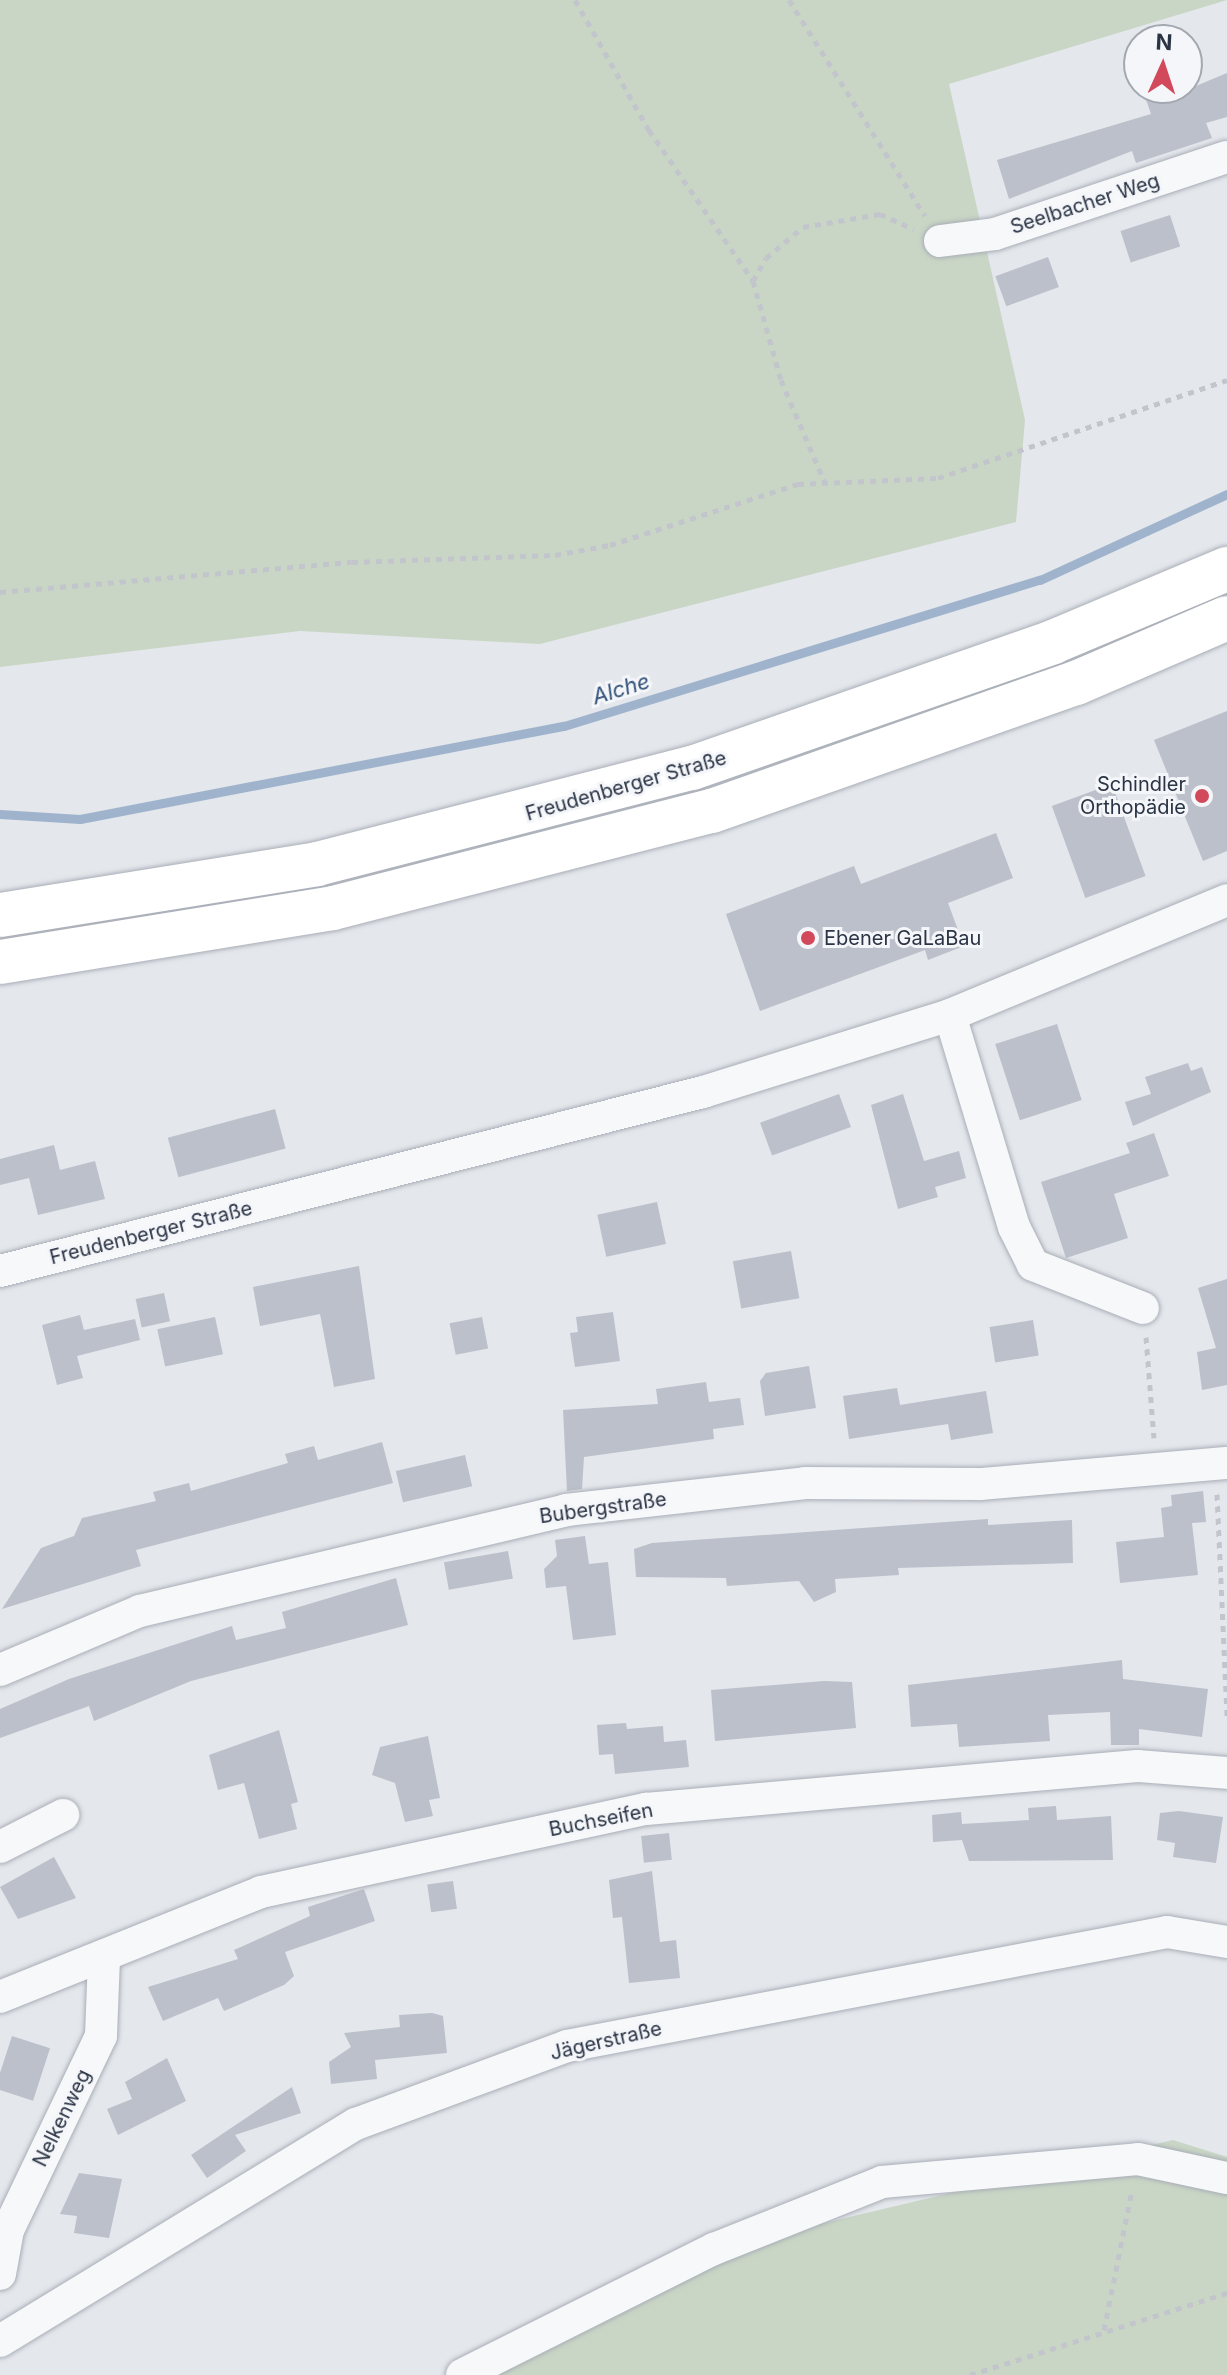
<!DOCTYPE html>
<meta charset="utf-8">
<style>
body{margin:0}
#map{position:relative;width:1227px;height:2375px;overflow:hidden;background:#e4e7ec;font-family:Inter,sans-serif}
div>[style]{position:absolute}
[style*='--x']{left:calc(var(--x)*1px);top:calc(var(--y)*1px);width:calc(var(--w)*1px);rotate:calc(var(--a)*1deg)}
.green>*{inset:0;background:#c9d6c5}
.stream>*{height:9px;margin:-4.5px;padding:0 4.5px;transform-origin:4.5px;border-radius:4.5px;background:#9fb4cc}
.building>*{inset:0;background:#bbc0ca;transform-origin:0 0}
.path>*{height:5px;margin-top:-2.5px;transform-origin:0;background:repeating-linear-gradient(90deg,#c2c5cb 0 6px,transparent 0 12px)}
.roads{filter:drop-shadow(0 0 2px #a9aeb7) drop-shadow(0 0 2px #a9aeb7)}
.street>*{height:32px;margin:-16px;padding:0 16px;transform-origin:16px;border-radius:16px;background:#f7f8fa}
.secondary>*{height:44px;margin:-22px;padding:0 22px;transform-origin:22px;border-radius:22px;background:#fff}
.dots>*{width:22px;height:22px;translate:-50% -50%;box-sizing:border-box;border:4px solid #f4f6f9;border-radius:50%}
span{translate:-50% -50%;white-space:nowrap;text-align:center;line-height:1.15;-webkit-text-stroke:6px #f4f6f9;paint-order:stroke}
.street-label{font-size:20px;color:#2b3445}
.poi-label{font-size:20px;color:#2b3445}
.right{translate:-100% -50%;text-align:right}
.left{translate:0 -50%;text-align:left}
.water-label{font-size:22px;color:#34527a;font-style:italic}
.north{position:absolute;left:1123px;top:24px;width:80px;height:80px;box-sizing:border-box;background:#f4f6f9;border:2px solid #a4a8b1;border-radius:50%;rotate:3deg;font-size:22px;font-weight:700;line-height:32px;text-align:center;color:#2b3445}
.north::after{content:'';display:block;margin:auto;width:28px;height:36px;background:#d1495b;clip-path:polygon(50% 0,100% 100%,50% 72%,0 100%)}
</style>
<div id="map">
<div class="green">
<div style="clip-path:polygon(0 0,1227px 0,949px 84px,1025px 420px,1016px 522px,540px 644px,300px 631px,0 667px)"></div>
<div style="clip-path:polygon(1173px 2140px,1227px 2157px,1227px 2375px,454px 2375px,652px 2264px)"></div>
</div>
<div class="stream">
<div style="--x:0;--y:814;--w:80;--a:3.6"></div>
<div style="--x:80;--y:819;--w:493;--a:-10.9"></div>
<div style="--x:564;--y:726;--w:498;--a:-17.1"></div>
<div style="--x:1040;--y:580;--w:206;--a:-24.7"></div>
</div>
<div class="building">
<div style="clip-path:polygon(1227px 73px,1227px 117px,1206px 123px,1212px 138px,1136px 163px,1132px 151px,1009px 199px,997px 160px,1151px 114px,1142px 88px,1191px 88px)"></div>
<div style="left:1170px;top:215px;width:33px;height:52px;rotate:72deg"></div>
<div style="left:1048px;top:257px;width:32px;height:56px;rotate:70deg"></div>
<div style="clip-path:polygon(1227px 711px,1227px 851px,1203px 861px,1154px 740px)"></div>
<div style="left:1112px;top:784px;width:98px;height:64px;rotate:70deg"></div>
<div style="clip-path:polygon(996px 833px,1013px 878px,948px 903px,964px 946px,928px 960px,925px 950px,760px 1011px,726px 914px,854px 866px,861px 884px)"></div>
<div style="left:1057px;top:1024px;width:80px;height:65px;rotate:72deg"></div>
<div style="clip-path:polygon(1188px 1063px,1191px 1071px,1202px 1067px,1211px 1092px,1133px 1126px,1125px 1102px,1151px 1094px,1145px 1077px)"></div>
<div style="left:839px;top:1094px;width:35px;height:84px;rotate:70deg"></div>
<div style="clip-path:polygon(903px 1094px,924px 1161px,959px 1151px,966px 1178px,935px 1187px,938px 1197px,898px 1209px,871px 1105px)"></div>
<div style="left:275px;top:1109px;width:41px;height:111px;rotate:75deg"></div>
<div style="clip-path:polygon(1154px 1133px,1169px 1176px,1114px 1194px,1128px 1238px,1066px 1258px,1041px 1182px,1130px 1153px,1126px 1143px)"></div>
<div style="clip-path:polygon(54px 1145px,60px 1170px,95px 1161px,105px 1199px,38px 1215px,29px 1178px,0 1185px,0 1159px)"></div>
<div style="left:657px;top:1202px;width:43px;height:61px;rotate:78deg"></div>
<div style="left:791px;top:1251px;width:48px;height:59px;rotate:80deg"></div>
<div style="clip-path:polygon(359px 1266px,375px 1379px,334px 1387px,320px 1314px,260px 1326px,253px 1287px)"></div>
<div style="clip-path:polygon(1227px 1279px,1227px 1385px,1202px 1390px,1197px 1352px,1216px 1348px,1198px 1288px)"></div>
<div style="left:164px;top:1293px;width:29px;height:29px;rotate:78deg"></div>
<div style="clip-path:polygon(613px 1312px,620px 1361px,575px 1367px,570px 1333px,578px 1332px,576px 1317px)"></div>
<div style="clip-path:polygon(80px 1315px,84px 1330px,135px 1319px,140px 1340px,77px 1356px,83px 1378px,57px 1385px,42px 1325px)"></div>
<div style="left:215px;top:1317px;width:38px;height:59px;rotate:78deg"></div>
<div style="left:482px;top:1317px;width:32px;height:33px;rotate:79deg"></div>
<div style="left:1033px;top:1320px;width:36px;height:44px;rotate:81deg"></div>
<div style="clip-path:polygon(809px 1366px,816px 1408px,765px 1416px,760px 1381px,766px 1373px)"></div>
<div style="clip-path:polygon(706px 1382px,709px 1402px,740px 1398px,744px 1425px,713px 1429px,714px 1439px,584px 1457px,582px 1489px,567px 1491px,563px 1410px,658px 1404px,656px 1389px)"></div>
<div style="clip-path:polygon(897px 1388px,900px 1405px,986px 1391px,993px 1433px,951px 1440px,948px 1424px,849px 1439px,843px 1396px)"></div>
<div style="clip-path:polygon(382px 1442px,393px 1483px,136px 1550px,141px 1566px,2px 1609px,41px 1548px,74px 1536px,82px 1518px,156px 1501px,153px 1492px,189px 1483px,191px 1491px,288px 1463px,285px 1454px,314px 1446px,318px 1460px)"></div>
<div style="left:465px;top:1455px;width:32px;height:71px;rotate:77deg"></div>
<div style="clip-path:polygon(1203px 1491px,1206px 1522px,1192px 1523px,1198px 1575px,1120px 1583px,1116px 1542px,1164px 1537px,1161px 1508px,1172px 1506px,1171px 1495px)"></div>
<div style="clip-path:polygon(988px 1519px,988px 1525px,1072px 1520px,1073px 1563px,898px 1568px,899px 1575px,835px 1579px,836px 1592px,814px 1602px,799px 1581px,727px 1586px,726px 1578px,636px 1577px,634px 1549px,652px 1543px)"></div>
<div style="clip-path:polygon(585px 1536px,589px 1564px,608px 1562px,616px 1635px,573px 1640px,566px 1586px,546px 1588px,544px 1569px,557px 1556px,555px 1540px)"></div>
<div style="left:508px;top:1551px;width:28px;height:65px;rotate:80deg"></div>
<div style="clip-path:polygon(396px 1578px,408px 1625px,191px 1681px,94px 1721px,89px 1706px,0 1738px,0 1709px,69px 1679px,232px 1626px,236px 1640px,286px 1628px,282px 1612px)"></div>
<div style="clip-path:polygon(1122px 1660px,1123px 1679px,1208px 1689px,1202px 1737px,1139px 1729px,1139px 1745px,1111px 1745px,1110px 1712px,1048px 1715px,1050px 1741px,959px 1747px,957px 1724px,911px 1727px,908px 1685px)"></div>
<div style="clip-path:polygon(824px 1681px,852px 1682px,856px 1728px,715px 1741px,711px 1690px)"></div>
<div style="clip-path:polygon(626px 1723px,627px 1729px,663px 1726px,664px 1742px,686px 1740px,689px 1767px,615px 1774px,613px 1754px,599px 1755px,597px 1725px)"></div>
<div style="clip-path:polygon(279px 1730px,298px 1802px,291px 1804px,297px 1829px,259px 1839px,244px 1783px,218px 1790px,209px 1755px)"></div>
<div style="clip-path:polygon(428px 1736px,440px 1798px,429px 1800px,433px 1816px,405px 1822px,395px 1783px,372px 1775px,380px 1747px)"></div>
<div style="clip-path:polygon(1056px 1806px,1057px 1820px,1111px 1816px,1113px 1860px,969px 1861px,962px 1840px,933px 1842px,932px 1815px,961px 1812px,962px 1824px,1029px 1820px,1028px 1808px)"></div>
<div style="clip-path:polygon(1179px 1811px,1223px 1817px,1216px 1863px,1173px 1857px,1175px 1843px,1157px 1840px,1160px 1813px)"></div>
<div style="left:669px;top:1833px;width:27px;height:28px;rotate:84deg"></div>
<div style="clip-path:polygon(54px 1857px,76px 1898px,18px 1919px,0 1887px)"></div>
<div style="clip-path:polygon(652px 1871px,660px 1942px,676px 1940px,680px 1978px,629px 1983px,622px 1917px,613px 1918px,609px 1880px)"></div>
<div style="left:453px;top:1881px;width:28px;height:26px;rotate:82deg"></div>
<div style="clip-path:polygon(364px 1889px,375px 1921px,285px 1952px,294px 1976px,284px 1985px,224px 2011px,218px 1998px,163px 2021px,148px 1987px,238px 1959px,234px 1950px,310px 1916px,308px 1907px)"></div>
<div style="clip-path:polygon(432px 2013px,443px 2016px,447px 2053px,375px 2060px,377px 2079px,331px 2084px,329px 2062px,351px 2047px,344px 2033px,400px 2027px,399px 2015px)"></div>
<div style="left:12px;top:2036px;width:40px;height:55px;rotate:18deg"></div>
<div style="clip-path:polygon(167px 2058px,186px 2101px,118px 2135px,107px 2109px,132px 2099px,125px 2082px)"></div>
<div style="clip-path:polygon(292px 2087px,301px 2113px,235px 2135px,246px 2151px,207px 2178px,191px 2155px)"></div>
<div style="clip-path:polygon(79px 2173px,122px 2179px,109px 2238px,74px 2233px,77px 2216px,60px 2214px)"></div>
</div>
<div class="path">
<div style="--x:575;--y:0;--w:150;--a:60.4"></div>
<div style="--x:649;--y:130;--w:183;--a:55.4"></div>
<div style="--x:753;--y:281;--w:103;--a:74.2"></div>
<div style="--x:781;--y:380;--w:110;--a:66.9"></div>
<div style="--x:789;--y:0;--w:255;--a:57.8"></div>
<div style="--x:753;--y:281;--w:26;--a:-61"></div>
<div style="--x:766;--y:258;--w:48;--a:-40"></div>
<div style="--x:803;--y:227;--w:78;--a:-9.6"></div>
<div style="--x:880;--y:214;--w:37;--a:24"></div>
<div style="--x:0;--y:592;--w:353;--a:-4.9"></div>
<div style="--x:352;--y:562;--w:203;--a:-2"></div>
<div style="--x:555;--y:555;--w:56;--a:-10.3"></div>
<div style="--x:610;--y:545;--w:198;--a:-18"></div>
<div style="--x:798;--y:484;--w:140;--a:-2.5"></div>
<div style="--x:938;--y:478;--w:305;--a:-18.7"></div>
<div style="--x:1146;--y:1337;--w:101;--a:85.5"></div>
<div style="--x:1217;--y:1494;--w:223;--a:87.4"></div>
<div style="--x:1104;--y:2330;--w:143;--a:-78.7"></div>
<div style="--x:970;--y:2375;--w:270;--a:-17.7"></div>
</div>
<div class="roads">
<div class="street">
<div style="--x:940;--y:241;--w:55;--a:-7.3"></div>
<div style="--x:995;--y:234;--w:244;--a:-18.4"></div>
<div style="--x:950;--y:1015;--w:221;--a:73.2"></div>
<div style="--x:1014;--y:1227;--w:42;--a:63.4"></div>
<div style="--x:1033;--y:1265;--w:118;--a:21.4"></div>
<div style="--x:0;--y:1271;--w:725;--a:-14.29"></div>
<div style="--x:703;--y:1092;--w:259;--a:-17.3"></div>
<div style="--x:950;--y:1015;--w:300;--a:-22.5"></div>
<div style="--x:0;--y:1670;--w:152;--a:-22.9"></div>
<div style="--x:140;--y:1611;--w:438;--a:-13.3"></div>
<div style="--x:566;--y:1510;--w:241;--a:-6.4"></div>
<div style="--x:805;--y:1483;--w:176;--a:0.3"></div>
<div style="--x:981;--y:1484;--w:247;--a:-4.9"></div>
<div style="--x:0;--y:1847;--w:71;--a:-26.9"></div>
<div style="--x:0;--y:1997;--w:281;--a:-21.9"></div>
<div style="--x:261;--y:1892;--w:394;--a:-12.2"></div>
<div style="--x:646;--y:1809;--w:493;--a:-5"></div>
<div style="--x:1137;--y:1766;--w:90;--a:4.4"></div>
<div style="--x:0;--y:2274;--w:45;--a:-79.7"></div>
<div style="--x:8;--y:2230;--w:215;--a:-64.4"></div>
<div style="--x:101;--y:2036;--w:78;--a:-87.8"></div>
<div style="--x:0;--y:2341;--w:417;--a:-31.4"></div>
<div style="--x:356;--y:2124;--w:225;--a:-20.3"></div>
<div style="--x:567;--y:2046;--w:611;--a:-10.76"></div>
<div style="--x:1167;--y:1932;--w:61;--a:9.5"></div>
<div style="--x:462;--y:2375;--w:282;--a:-26.6"></div>
<div style="--x:714;--y:2249;--w:181;--a:-21.7"></div>
<div style="--x:882;--y:2182;--w:257;--a:-5.1"></div>
<div style="--x:1138;--y:2159;--w:91;--a:12.1"></div>
</div>
<div class="secondary">
<div style="--x:0;--y:915;--w:321;--a:-9.1"></div>
<div style="--x:317;--y:864;--w:387;--a:-14.4"></div>
<div style="--x:692;--y:768;--w:382;--a:-19.2"></div>
<div style="--x:1053;--y:642;--w:189;--a:-22.8"></div>
<div style="--x:0;--y:962;--w:337;--a:-9.2"></div>
<div style="--x:333;--y:908;--w:391;--a:-14.4"></div>
<div style="--x:712;--y:811;--w:386;--a:-19.4"></div>
<div style="--x:1076;--y:683;--w:164;--a:-23.3"></div>
</div>
</div>
<div class="dots">
<div style="left:1202px;top:796px;background:#d1495b"></div>
<div style="left:808px;top:938px;background:#d1495b"></div>
</div>
<div class="street-label">
<span style="left:1085px;top:204px;rotate:-18deg">Seelbacher Weg</span>
<span style="left:626px;top:786px;rotate:-16deg">Freudenberger Straße</span>
<span style="left:151px;top:1233px;rotate:-14deg">Freudenberger Straße</span>
<span style="left:603px;top:1508px;rotate:-8deg">Bubergstraße</span>
<span style="left:601px;top:1820px;rotate:-11deg">Buchseifen</span>
<span style="left:606px;top:2041px;rotate:-13deg">Jägerstraße</span>
<span style="left:62px;top:2118px;rotate:-64deg">Nelkenweg</span>
</div>
<div class="poi-label">
<span class="right" style="left:1186px;top:796px">Schindler<br>Orthopädie</span>
<span class="left" style="left:824px;top:938px">Ebener GaLaBau</span>
</div>
<div class="water-label">
<span style="left:621px;top:689px;rotate:-17deg">Alche</span>
</div>
<div class="north">N</div>
</div>
